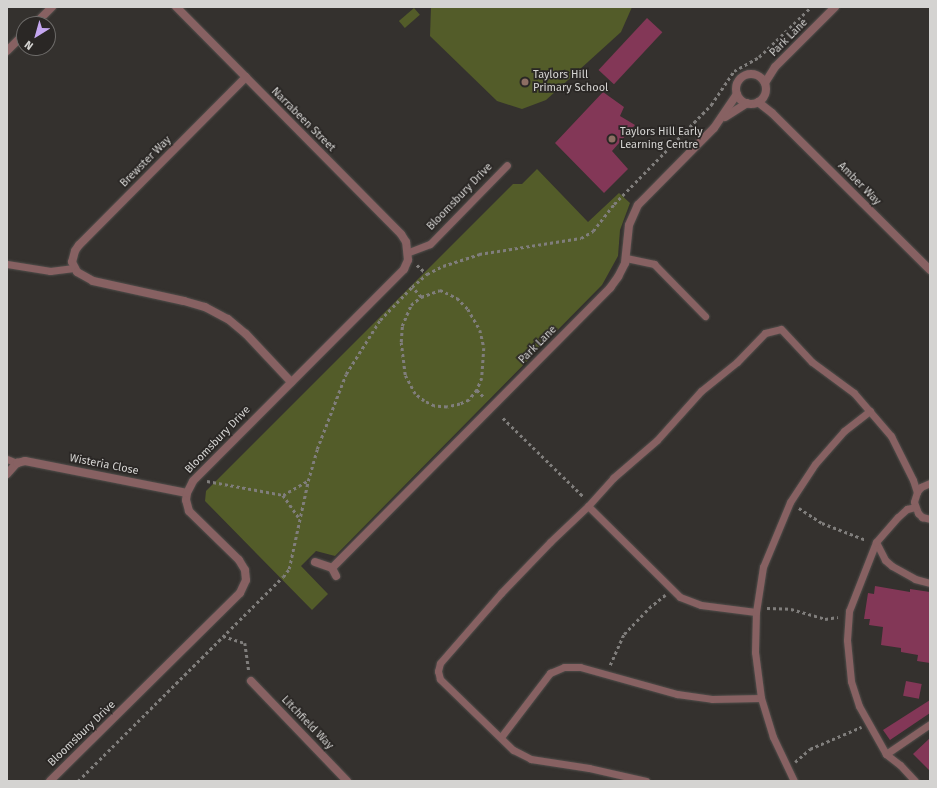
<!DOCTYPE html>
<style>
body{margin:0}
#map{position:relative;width:937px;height:788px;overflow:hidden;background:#34312e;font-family:"Fira Sans",sans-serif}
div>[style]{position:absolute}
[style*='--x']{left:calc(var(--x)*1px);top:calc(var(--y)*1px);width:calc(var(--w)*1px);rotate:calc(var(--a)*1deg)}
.green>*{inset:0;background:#535c29;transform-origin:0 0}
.building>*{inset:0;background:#833757;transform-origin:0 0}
.path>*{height:2.5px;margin-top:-1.25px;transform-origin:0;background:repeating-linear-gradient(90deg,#807e7c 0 3px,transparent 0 6px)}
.roads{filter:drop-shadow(0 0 1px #514e4b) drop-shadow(0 0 1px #514e4b)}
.lane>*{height:7px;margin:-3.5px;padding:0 3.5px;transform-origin:3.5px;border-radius:3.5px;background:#876162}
.street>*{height:8px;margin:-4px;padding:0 4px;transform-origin:4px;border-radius:4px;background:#876162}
.street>.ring{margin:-4px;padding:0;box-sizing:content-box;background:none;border:8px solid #876162;border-radius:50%}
.dots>*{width:11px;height:11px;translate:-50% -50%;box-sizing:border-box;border:2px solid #2a2725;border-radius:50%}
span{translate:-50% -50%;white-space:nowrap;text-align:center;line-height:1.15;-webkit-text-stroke:3.5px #2a2725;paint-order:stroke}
.street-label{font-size:11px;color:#d4d3d1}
.poi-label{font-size:11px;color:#d4d3d1}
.left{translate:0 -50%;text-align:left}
.frame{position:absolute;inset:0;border:8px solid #d4d3d1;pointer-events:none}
.north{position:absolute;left:16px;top:16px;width:40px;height:40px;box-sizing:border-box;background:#2a2725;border:1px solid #6e6c6a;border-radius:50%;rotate:217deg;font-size:11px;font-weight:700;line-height:16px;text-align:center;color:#d4d3d1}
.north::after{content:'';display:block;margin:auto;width:14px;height:18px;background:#c5a7f1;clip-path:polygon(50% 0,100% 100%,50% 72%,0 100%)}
</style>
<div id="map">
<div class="green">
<div style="clip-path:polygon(431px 7px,632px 7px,621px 32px,546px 100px,522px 109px,497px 101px,430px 36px)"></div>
<div style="left:414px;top:8px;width:9px;height:20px;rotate:49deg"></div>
<div style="clip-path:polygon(537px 169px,588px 222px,619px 193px,630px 203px,620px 230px,618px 256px,602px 285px,335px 556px,316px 551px,301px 566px,328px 594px,312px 610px,205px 501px,206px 491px,513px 184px,522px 184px)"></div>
</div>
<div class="building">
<div style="left:647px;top:18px;width:21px;height:71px;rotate:43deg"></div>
<div style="clip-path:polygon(603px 92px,624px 107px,620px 116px,635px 125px,612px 151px,628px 169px,604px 193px,555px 143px)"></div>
<div style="clip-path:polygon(875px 586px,910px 592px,910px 589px,930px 592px,930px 663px,917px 661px,918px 655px,901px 652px,901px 648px,881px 645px,883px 627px,869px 625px,870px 619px,864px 619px,868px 593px,874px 594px)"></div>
<div style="left:906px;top:681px;width:16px;height:15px;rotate:11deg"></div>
<div style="clip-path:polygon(930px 700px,930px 713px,890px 740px,883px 730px)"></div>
<div style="clip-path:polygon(930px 738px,930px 771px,913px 754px)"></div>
</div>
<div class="path">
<div style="--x:417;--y:265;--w:13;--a:42"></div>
<div style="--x:440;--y:290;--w:19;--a:25"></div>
<div style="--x:457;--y:298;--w:16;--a:45"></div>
<div style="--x:468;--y:309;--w:24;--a:60"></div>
<div style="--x:480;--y:330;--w:18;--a:77"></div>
<div style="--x:484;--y:348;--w:30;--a:94"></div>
<div style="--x:482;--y:378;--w:13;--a:113"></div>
<div style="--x:477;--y:390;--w:13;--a:129"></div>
<div style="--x:469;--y:400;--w:10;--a:156"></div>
<div style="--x:460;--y:404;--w:13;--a:167"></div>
<div style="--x:447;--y:407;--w:13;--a:-176"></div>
<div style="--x:434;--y:406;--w:11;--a:-153"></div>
<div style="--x:424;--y:401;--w:11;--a:-142"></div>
<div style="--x:415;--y:394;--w:21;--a:-118"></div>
<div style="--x:405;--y:375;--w:33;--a:-97"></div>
<div style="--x:401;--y:342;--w:16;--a:-86"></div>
<div style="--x:402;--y:326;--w:23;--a:-67"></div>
<div style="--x:411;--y:305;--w:13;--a:-39"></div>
<div style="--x:421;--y:297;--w:20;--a:-20"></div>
<div style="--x:421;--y:297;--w:13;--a:-132"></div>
<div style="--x:412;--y:287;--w:20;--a:-41"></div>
<div style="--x:427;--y:274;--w:18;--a:-27"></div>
<div style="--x:443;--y:266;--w:38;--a:-18"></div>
<div style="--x:479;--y:254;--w:103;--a:-8.9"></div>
<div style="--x:581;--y:238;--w:14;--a:-30"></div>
<div style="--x:593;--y:231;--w:34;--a:-52"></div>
<div style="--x:614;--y:204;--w:139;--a:-45.6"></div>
<div style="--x:711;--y:105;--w:41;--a:-55.9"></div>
<div style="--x:734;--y:71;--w:29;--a:-29"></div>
<div style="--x:759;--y:57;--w:72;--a:-43.9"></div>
<div style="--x:477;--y:390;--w:11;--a:45"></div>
<div style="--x:503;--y:418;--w:113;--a:44.3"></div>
<div style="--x:185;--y:466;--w:6;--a:31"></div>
<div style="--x:207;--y:481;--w:77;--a:10.4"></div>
<div style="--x:283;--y:495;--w:29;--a:55"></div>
<div style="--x:283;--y:495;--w:28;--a:-30"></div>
<div style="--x:799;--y:508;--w:27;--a:33"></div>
<div style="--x:822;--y:523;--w:47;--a:21.1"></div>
<div style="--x:767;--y:608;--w:24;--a:2"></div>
<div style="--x:791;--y:609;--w:35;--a:16"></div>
<div style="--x:825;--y:619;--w:13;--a:-9"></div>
<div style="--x:223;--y:636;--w:23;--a:18"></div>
<div style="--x:245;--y:643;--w:28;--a:82"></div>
<div style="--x:610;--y:665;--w:34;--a:-66"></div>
<div style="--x:624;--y:634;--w:36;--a:-46"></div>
<div style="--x:649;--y:608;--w:21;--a:-39"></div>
<div style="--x:795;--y:762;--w:20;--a:-41"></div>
<div style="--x:810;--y:749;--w:56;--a:-23.3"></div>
<div style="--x:78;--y:781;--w:289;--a:-44.9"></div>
<div style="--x:283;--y:577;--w:10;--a:-53"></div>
<div style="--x:289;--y:569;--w:90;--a:-77.8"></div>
<div style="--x:308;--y:481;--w:33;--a:-74"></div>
<div style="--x:317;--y:449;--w:80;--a:-68.9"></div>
<div style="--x:346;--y:374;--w:64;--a:-57.8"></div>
<div style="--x:380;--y:320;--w:46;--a:-45.9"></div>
</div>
<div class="roads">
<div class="lane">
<div style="--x:409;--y:252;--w:22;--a:-21"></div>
<div style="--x:430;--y:244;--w:110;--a:-45.7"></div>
<div style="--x:626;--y:258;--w:29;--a:12"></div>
<div style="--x:654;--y:264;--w:73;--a:45.6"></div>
<div style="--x:7;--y:264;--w:44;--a:9.2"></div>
<div style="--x:50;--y:271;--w:24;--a:-7"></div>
<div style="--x:7;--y:459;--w:11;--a:22"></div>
<div style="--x:930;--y:483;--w:10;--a:156"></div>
<div style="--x:921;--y:487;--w:6;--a:129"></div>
<div style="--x:917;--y:492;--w:10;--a:107"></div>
<div style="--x:914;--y:502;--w:12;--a:70"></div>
<div style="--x:918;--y:513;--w:6;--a:45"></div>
<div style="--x:922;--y:517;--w:8;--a:14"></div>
<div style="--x:588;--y:506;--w:129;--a:44.7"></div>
<div style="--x:680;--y:597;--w:22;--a:21"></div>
<div style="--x:701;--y:605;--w:55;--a:7.3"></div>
<div style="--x:876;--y:542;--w:20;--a:63"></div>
<div style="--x:885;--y:560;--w:9;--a:41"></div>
<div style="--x:892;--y:566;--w:26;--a:29"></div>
<div style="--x:915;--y:579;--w:16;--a:15"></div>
<div style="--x:501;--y:737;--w:81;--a:-52.6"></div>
<div style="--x:550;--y:673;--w:15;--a:-23"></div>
<div style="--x:564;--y:667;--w:16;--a:0"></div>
<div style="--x:580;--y:667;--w:101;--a:15.6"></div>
<div style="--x:677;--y:694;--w:35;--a:8"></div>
<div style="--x:712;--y:699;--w:49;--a:-1.2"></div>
<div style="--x:886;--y:754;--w:53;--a:-34.3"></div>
<div style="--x:646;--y:781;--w:58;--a:-167.2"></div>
<div style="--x:589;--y:768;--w:59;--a:-171.2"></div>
<div style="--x:531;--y:759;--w:20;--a:-153"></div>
<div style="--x:513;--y:750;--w:102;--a:-135.8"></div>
<div style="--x:440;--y:679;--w:8;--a:-104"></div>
<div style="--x:438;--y:671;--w:8;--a:-76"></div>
<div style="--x:440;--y:663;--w:93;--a:-48.9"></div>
<div style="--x:501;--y:593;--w:71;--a:-46.1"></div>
<div style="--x:550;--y:542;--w:52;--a:-43.5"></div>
<div style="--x:588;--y:506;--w:38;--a:-48"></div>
<div style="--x:613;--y:478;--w:58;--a:-40.8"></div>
<div style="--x:657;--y:440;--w:66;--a:-48.1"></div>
<div style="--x:701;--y:391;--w:46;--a:-38.9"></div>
<div style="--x:737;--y:362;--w:40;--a:-46"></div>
<div style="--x:765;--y:333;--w:16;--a:-14"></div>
<div style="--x:781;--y:329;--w:45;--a:46.8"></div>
<div style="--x:812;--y:362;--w:52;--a:36.4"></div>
<div style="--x:854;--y:393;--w:57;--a:49.3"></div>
<div style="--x:891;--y:436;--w:49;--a:63.4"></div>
<div style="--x:913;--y:480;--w:13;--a:72"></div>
<div style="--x:794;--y:781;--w:49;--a:-115.5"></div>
<div style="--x:773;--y:737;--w:41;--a:-107.1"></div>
<div style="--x:761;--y:698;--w:46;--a:-97.4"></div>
<div style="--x:755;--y:652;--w:40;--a:-88.6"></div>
<div style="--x:756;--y:612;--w:46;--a:-81.2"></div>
<div style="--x:763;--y:567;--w:70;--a:-67.4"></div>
<div style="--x:790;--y:502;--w:45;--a:-56.7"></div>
<div style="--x:815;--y:464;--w:44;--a:-48.7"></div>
<div style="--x:844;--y:431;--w:33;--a:-38"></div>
<div style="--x:915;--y:781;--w:22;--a:-133"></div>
<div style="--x:900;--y:765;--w:18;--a:-142"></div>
<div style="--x:886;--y:754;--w:55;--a:-119.4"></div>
<div style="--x:859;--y:706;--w:26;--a:-108"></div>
<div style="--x:851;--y:681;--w:41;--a:-95.6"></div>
<div style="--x:847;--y:640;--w:29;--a:-86"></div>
<div style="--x:849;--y:611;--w:74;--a:-68.6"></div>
<div style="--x:876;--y:542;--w:33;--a:-49"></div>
<div style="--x:898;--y:517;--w:12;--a:-42"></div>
<div style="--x:907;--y:509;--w:8;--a:-14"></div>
</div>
<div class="street">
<div style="--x:35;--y:24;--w:24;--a:-45"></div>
<div style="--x:7;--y:51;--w:24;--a:-45"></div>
<div class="ring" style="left:736px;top:74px;width:22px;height:22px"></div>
<div style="--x:246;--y:77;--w:237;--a:134.8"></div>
<div style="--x:79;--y:245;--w:7;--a:124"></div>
<div style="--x:75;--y:251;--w:11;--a:105"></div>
<div style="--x:72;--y:262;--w:11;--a:63"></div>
<div style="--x:77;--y:272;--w:18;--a:29"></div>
<div style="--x:93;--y:281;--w:93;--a:12.4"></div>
<div style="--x:184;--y:301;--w:22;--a:16"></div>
<div style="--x:205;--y:307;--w:26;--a:28"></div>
<div style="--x:228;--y:319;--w:23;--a:40"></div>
<div style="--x:246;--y:334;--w:66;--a:46.8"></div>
<div style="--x:765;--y:83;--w:19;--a:-58"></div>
<div style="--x:775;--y:67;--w:85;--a:-45"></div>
<div style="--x:758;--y:102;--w:18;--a:38"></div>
<div style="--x:772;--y:113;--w:223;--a:44.8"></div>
<div style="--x:725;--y:117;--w:26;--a:-32"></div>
<div style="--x:7;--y:474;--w:15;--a:-48"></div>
<div style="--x:17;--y:463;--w:8;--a:-14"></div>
<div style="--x:25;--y:461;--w:165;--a:11.2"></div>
<div style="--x:315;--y:562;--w:18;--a:19"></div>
<div style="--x:332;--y:568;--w:9;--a:63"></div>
<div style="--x:332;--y:568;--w:395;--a:-45.2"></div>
<div style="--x:610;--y:288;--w:14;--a:-54"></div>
<div style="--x:618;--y:277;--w:16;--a:-63"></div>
<div style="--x:625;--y:263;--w:38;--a:-84"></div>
<div style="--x:629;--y:225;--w:22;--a:-66"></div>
<div style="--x:638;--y:205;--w:108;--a:-45.4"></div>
<div style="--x:714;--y:128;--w:41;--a:-55.9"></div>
<div style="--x:251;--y:681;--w:139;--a:46.2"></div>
<div style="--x:50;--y:781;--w:267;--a:-44.7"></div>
<div style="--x:240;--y:593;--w:14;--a:-65"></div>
<div style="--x:246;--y:580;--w:10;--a:-96"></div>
<div style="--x:245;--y:570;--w:12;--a:-121"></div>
<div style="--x:239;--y:560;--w:70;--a:-135.6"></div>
<div style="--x:189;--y:511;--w:11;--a:-105"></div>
<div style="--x:186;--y:500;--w:7;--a:-82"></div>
<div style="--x:187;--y:493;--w:13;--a:-63"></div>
<div style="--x:193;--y:481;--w:299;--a:-45.1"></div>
<div style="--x:404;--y:269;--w:10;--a:-66"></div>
<div style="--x:408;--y:260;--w:18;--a:-96"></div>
<div style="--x:406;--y:242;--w:9;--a:-122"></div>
<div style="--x:401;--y:234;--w:320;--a:-134.7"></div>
</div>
</div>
<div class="dots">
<div style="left:525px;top:82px;background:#8d6e63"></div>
<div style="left:612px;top:139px;background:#8d6e63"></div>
</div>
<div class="street-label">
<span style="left:789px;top:38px;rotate:-45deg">Park Lane</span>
<span style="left:303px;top:120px;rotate:45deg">Narrabeen Street</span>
<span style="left:146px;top:162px;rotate:-45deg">Brewster Way</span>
<span style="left:859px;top:184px;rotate:45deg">Amber Way</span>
<span style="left:460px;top:197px;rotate:-46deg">Bloomsbury Drive</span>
<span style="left:538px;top:345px;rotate:-45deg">Park Lane</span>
<span style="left:218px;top:440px;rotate:-46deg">Bloomsbury Drive</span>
<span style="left:104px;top:465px;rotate:11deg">Wisteria Close</span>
<span style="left:307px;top:723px;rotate:46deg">Litchfield Way</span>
<span style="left:82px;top:734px;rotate:-44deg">Bloomsbury Drive</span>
</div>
<div class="poi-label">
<span class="left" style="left:533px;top:82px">Taylors Hill<br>Primary School</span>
<span class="left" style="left:620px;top:139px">Taylors Hill Early<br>Learning Centre</span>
</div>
<div class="frame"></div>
<div class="north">N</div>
</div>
